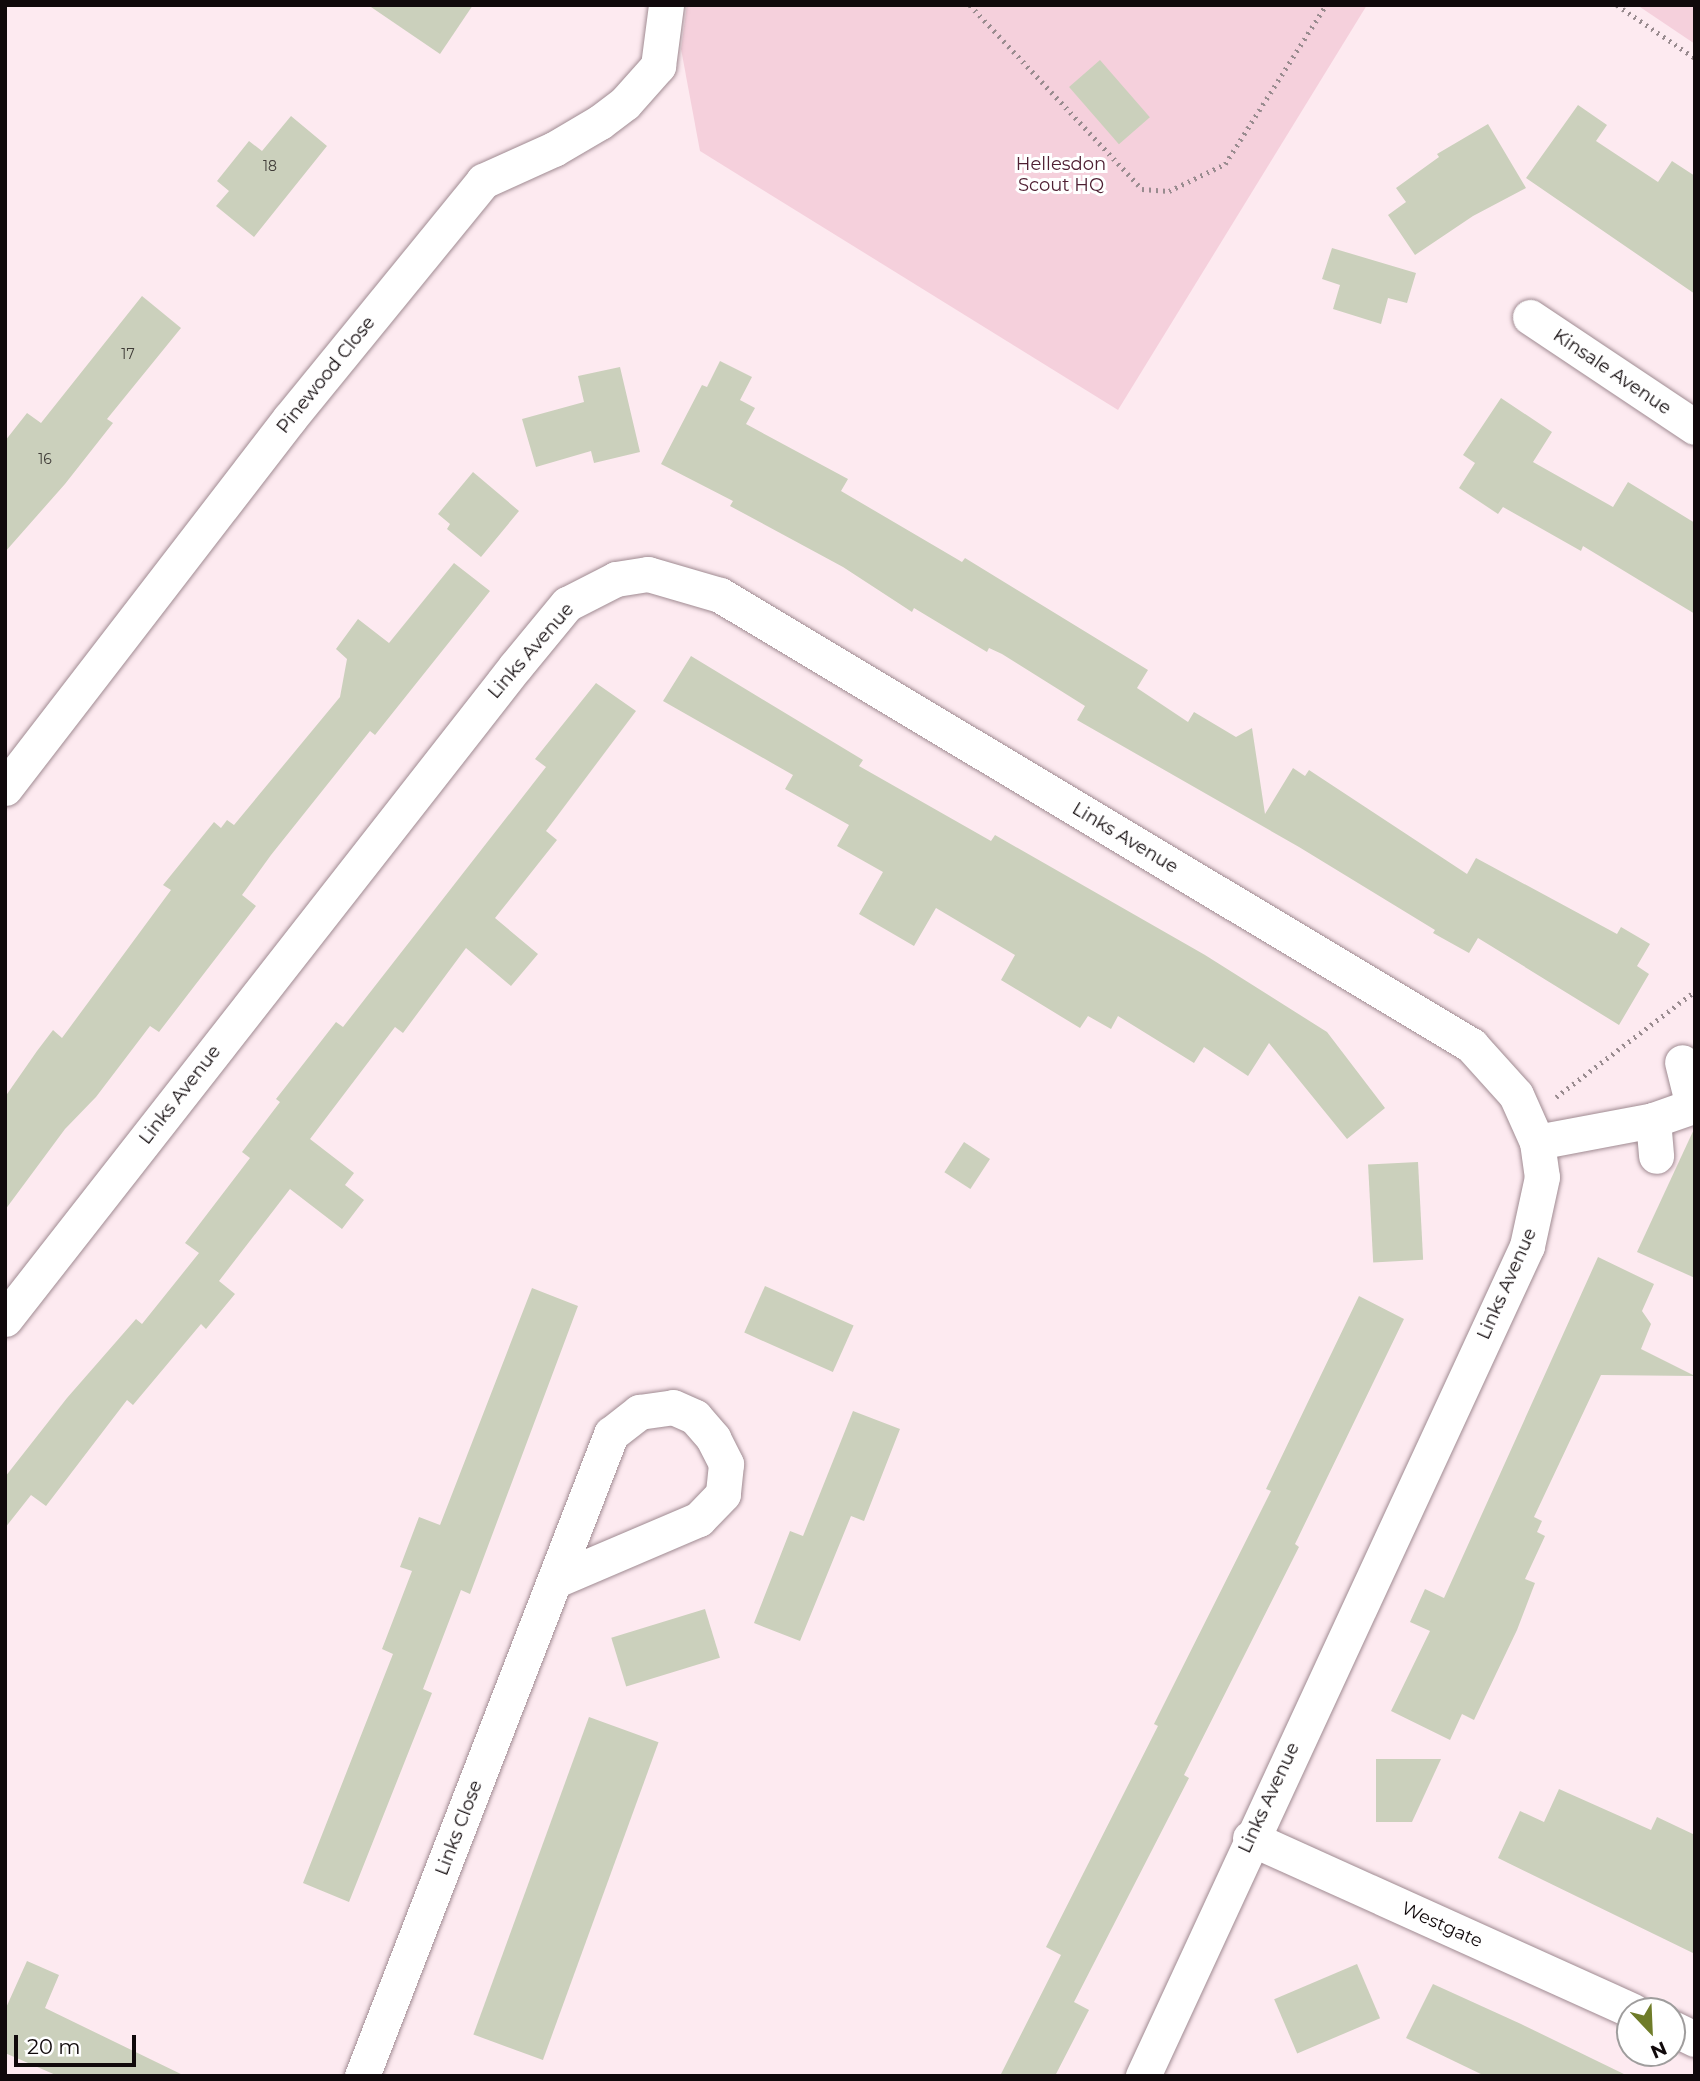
<!DOCTYPE html>
<style>
body{margin:0}
#map{position:relative;width:1700px;height:2081px;overflow:hidden;background:#fdeaf0;font-family:Montserrat,sans-serif}
div>[style]{position:absolute}
[style*='--x']{left:calc(var(--x)*1px);top:calc(var(--y)*1px);width:calc(var(--w)*1px);rotate:calc(var(--a)*1deg)}
.green>*{inset:0;background:#f5d0dc}
.building>*{inset:0;background:#cbd0bc;transform-origin:0 0}
.path>*{height:4.5px;margin-top:-2.25px;transform-origin:0;background:repeating-linear-gradient(90deg,#998b8f 0 2px,transparent 0 7px)}
.roads{filter:drop-shadow(0 0 2px #a08b92) drop-shadow(0 0 2px #a08b92)}
.minor>*{height:35px;margin:-17.5px;padding:0 17.5px;transform-origin:17.5px;border-radius:17.5px;background:#fff}
span{translate:-50% -50%;white-space:nowrap;text-align:center;line-height:1.15;-webkit-text-stroke:6px #fff;paint-order:stroke}
.number-label{font-size:14px;color:#3f3b37}
.number-label span{-webkit-text-stroke-width:0}
.park-label{font-size:18px;color:#4f2033}
.street-label{font-size:18px;color:#10090b}
.frame{position:absolute;inset:0;border:7px solid #10090b;pointer-events:none}
.north{position:absolute;left:1616px;top:1997px;width:70px;height:70px;box-sizing:border-box;background:#fff;border:2px solid #9f9d9d;border-radius:50%;rotate:157deg;font-size:19px;font-weight:700;line-height:28px;text-align:center;color:#10090b}
.north::after{content:'';display:block;margin:auto;width:24px;height:32px;background:#6f7c29;clip-path:polygon(50% 0,100% 100%,50% 72%,0 100%)}
.scale{position:absolute;left:14px;top:2035px;width:122px;height:32px;box-sizing:border-box;border:4px solid #10090b;border-top:0;padding-left:9px;font-size:21px;line-height:24px;white-space:nowrap;color:#10090b;-webkit-text-stroke:5px #fff;paint-order:stroke}
</style>
<div id="map">
<div class="green">
<div style="clip-path:polygon(687px 5px,1367px 5px,1118px 410px,700px 151px,681px 49px)"></div>
<div style="clip-path:polygon(1637px 5px,1695px 5px,1695px 44px)"></div>
</div>
<div class="building">
<div style="clip-path:polygon(368px 5px,473px 5px,440px 54px)"></div>
<div style="left:1100px;top:60px;width:76px;height:41px;rotate:49deg"></div>
<div style="clip-path:polygon(1578px 105px,1607px 125px,1596px 141px,1658px 182px,1672px 161px,1695px 176px,1695px 294px,1526px 178px)"></div>
<div style="clip-path:polygon(291px 116px,327px 146px,254px 237px,216px 206px,229px 191px,217px 181px,249px 141px,262px 151px)"></div>
<div style="clip-path:polygon(1488px 124px,1526px 188px,1473px 216px,1415px 255px,1388px 215px,1406px 202px,1396px 188px,1439px 157px,1437px 154px)"></div>
<div style="clip-path:polygon(1332px 248px,1416px 273px,1407px 303px,1388px 298px,1381px 324px,1333px 309px,1340px 285px,1322px 279px)"></div>
<div style="clip-path:polygon(142px 296px,181px 328px,107px 419px,113px 423px,65px 484px,5px 552px,5px 441px,27px 413px,41px 423px)"></div>
<div style="clip-path:polygon(720px 361px,752px 377px,740px 400px,755px 408px,746px 424px,848px 479px,841px 491px,962px 562px,965px 558px,1148px 670px,1137px 688px,1188px 722px,1194px 712px,1236px 737px,1252px 728px,1265px 814px,1293px 768px,1305px 776px,1309px 770px,1467px 874px,1476px 858px,1617px 934px,1621px 927px,1650px 944px,1637px 966px,1649px 974px,1619px 1025px,1478px 938px,1469px 953px,1433px 933px,1435px 930px,1299px 847px,1077px 720px,1085px 706px,1002px 654px,989px 648px,987px 652px,914px 608px,912px 612px,843px 567px,730px 506px,733px 501px,661px 464px,702px 385px,707px 387px)"></div>
<div style="clip-path:polygon(620px 367px,640px 452px,594px 463px,591px 451px,536px 467px,522px 419px,584px 402px,578px 376px)"></div>
<div style="clip-path:polygon(1501px 398px,1552px 432px,1533px 462px,1613px 507px,1628px 482px,1695px 523px,1695px 614px,1583px 546px,1581px 551px,1503px 507px,1498px 514px,1459px 488px,1475px 463px,1463px 455px)"></div>
<div style="clip-path:polygon(473px 472px,519px 511px,481px 557px,447px 529px,450px 524px,438px 514px)"></div>
<div style="clip-path:polygon(454px 563px,490px 591px,375px 735px,370px 731px,271px 855px,242px 895px,256px 906px,159px 1032px,150px 1026px,96px 1097px,65px 1129px,5px 1210px,5px 1097px,37px 1051px,53px 1030px,62px 1038px,171px 890px,163px 885px,214px 822px,221px 828px,227px 820px,234px 825px,340px 697px,347px 659px,336px 649px,358px 619px,389px 643px)"></div>
<div style="clip-path:polygon(691px 656px,863px 760px,859px 766px,991px 841px,995px 835px,1205px 955px,1327px 1032px,1385px 1108px,1347px 1139px,1269px 1043px,1248px 1076px,1204px 1047px,1194px 1063px,1118px 1016px,1111px 1029px,1088px 1016px,1080px 1028px,1001px 980px,1015px 955px,936px 908px,914px 946px,859px 914px,883px 872px,837px 846px,849px 825px,785px 789px,793px 775px,663px 701px)"></div>
<div style="clip-path:polygon(596px 683px,636px 711px,546px 831px,557px 840px,495px 918px,538px 954px,511px 986px,466px 948px,403px 1033px,395px 1027px,310px 1139px,354px 1173px,345px 1185px,364px 1200px,342px 1229px,290px 1189px,219px 1281px,235px 1294px,206px 1329px,201px 1324px,133px 1405px,127px 1400px,46px 1506px,31px 1495px,5px 1528px,5px 1477px,67px 1398px,136px 1319px,142px 1324px,199px 1253px,185px 1243px,250px 1158px,242px 1152px,280px 1102px,276px 1099px,336px 1022px,343px 1027px,546px 767px,535px 759px)"></div>
<div style="clip-path:polygon(1695px 1127px,1695px 1278px,1637px 1252px)"></div>
<div style="left:964px;top:1142px;width:31px;height:36px;rotate:33deg"></div>
<div style="left:1418px;top:1162px;width:98px;height:50px;rotate:87deg"></div>
<div style="clip-path:polygon(1598px 1257px,1654px 1284px,1642px 1311px,1651px 1324px,1641px 1349px,1695px 1376px,1601px 1375px,1534px 1517px,1542px 1521px,1537px 1532px,1545px 1536px,1525px 1579px,1535px 1583px,1517px 1630px,1474px 1720px,1462px 1714px,1450px 1740px,1391px 1711px,1430px 1631px,1410px 1622px,1425px 1589px,1444px 1598px)"></div>
<div style="left:765px;top:1286px;width:97px;height:51px;rotate:24deg"></div>
<div style="clip-path:polygon(532px 1288px,578px 1306px,470px 1594px,461px 1590px,423px 1689px,432px 1693px,349px 1902px,303px 1883px,393px 1654px,382px 1649px,412px 1571px,400px 1567px,419px 1517px,440px 1525px)"></div>
<div style="clip-path:polygon(1359px 1296px,1404px 1319px,1295px 1544px,1299px 1547px,1184px 1775px,1189px 1778px,1074px 2002px,1089px 2010px,1055px 2076px,1000px 2076px,1061px 1955px,1046px 1947px,1158px 1726px,1154px 1724px,1271px 1491px,1266px 1489px)"></div>
<div style="clip-path:polygon(853px 1411px,900px 1429px,864px 1521px,851px 1516px,800px 1641px,754px 1623px,790px 1531px,803px 1536px)"></div>
<div style="left:705px;top:1609px;width:51px;height:98px;rotate:73deg"></div>
<div style="left:589px;top:1717px;width:74px;height:338px;rotate:20deg"></div>
<div style="clip-path:polygon(1376px 1759px,1441px 1759px,1412px 1822px,1376px 1822px)"></div>
<div style="clip-path:polygon(1559px 1789px,1651px 1830px,1657px 1817px,1695px 1835px,1695px 1954px,1498px 1858px,1520px 1811px,1544px 1822px)"></div>
<div style="clip-path:polygon(27px 1961px,59px 1975px,45px 2008px,185px 2076px,58px 2076px,5px 2053px,5px 2010px)"></div>
<div style="left:1357px;top:1964px;width:59px;height:90px;rotate:67deg"></div>
<div style="clip-path:polygon(1433px 1984px,1521px 2024px,1628px 2076px,1485px 2076px,1406px 2038px)"></div>
</div>
<div class="path">
<div style="--x:970;--y:5;--w:252;--a:46.9"></div>
<div style="--x:1142;--y:189;--w:27;--a:4"></div>
<div style="--x:1169;--y:191;--w:62;--a:-25.7"></div>
<div style="--x:1225;--y:164;--w:188;--a:-57.6"></div>
<div style="--x:1617;--y:5;--w:94;--a:34.2"></div>
<div style="--x:1556;--y:1097;--w:175;--a:-37.3"></div>
</div>
<div class="roads">
<div class="minor">
<div style="--x:1530;--y:317;--w:198;--a:33.7"></div>
<div style="--x:5;--y:788;--w:467;--a:-52.4"></div>
<div style="--x:290;--y:418;--w:306;--a:-50.8"></div>
<div style="--x:483;--y:181;--w:78;--a:-24.3"></div>
<div style="--x:554;--y:149;--w:53;--a:-30.4"></div>
<div style="--x:600;--y:122;--w:31;--a:-37"></div>
<div style="--x:625;--y:103;--w:50;--a:-48.3"></div>
<div style="--x:658;--y:66;--w:62;--a:-82.5"></div>
<div style="--x:1653;--y:1120;--w:42;--a:-19.3"></div>
<div style="--x:1693;--y:1106;--w:45;--a:-104"></div>
<div style="--x:1537;--y:1142;--w:118;--a:-10.7"></div>
<div style="--x:1653;--y:1120;--w:36;--a:85"></div>
<div style="--x:5;--y:1319;--w:828;--a:-51.97"></div>
<div style="--x:515;--y:667;--w:82;--a:-50.5"></div>
<div style="--x:567;--y:604;--w:55;--a:-27"></div>
<div style="--x:616;--y:579;--w:32;--a:-9"></div>
<div style="--x:648;--y:574;--w:75;--a:16.3"></div>
<div style="--x:720;--y:595;--w:876;--a:30.93"></div>
<div style="--x:1471;--y:1045;--w:67;--a:48"></div>
<div style="--x:1516;--y:1095;--w:51;--a:65.9"></div>
<div style="--x:1537;--y:1142;--w:35;--a:82"></div>
<div style="--x:1542;--y:1177;--w:71;--a:102.3"></div>
<div style="--x:1527;--y:1246;--w:915;--a:114.83"></div>
<div style="--x:1250;--y:1838;--w:420;--a:24.3"></div>
<div style="--x:1672;--y:2028;--w:25;--a:26"></div>
<div style="--x:362;--y:2076;--w:689;--a:-68.8"></div>
<div style="--x:611;--y:1434;--w:36;--a:-38"></div>
<div style="--x:639;--y:1412;--w:34;--a:-8"></div>
<div style="--x:673;--y:1407;--w:24;--a:24"></div>
<div style="--x:695;--y:1417;--w:28;--a:49"></div>
<div style="--x:713;--y:1438;--w:29;--a:63"></div>
<div style="--x:726;--y:1464;--w:30;--a:96"></div>
<div style="--x:723;--y:1494;--w:35;--a:134"></div>
<div style="--x:699;--y:1519;--w:155;--a:156.9"></div>
</div>
</div>
<div class="number-label">
<span style="left:270px;top:166px">18</span>
<span style="left:128px;top:354px">17</span>
<span style="left:45px;top:459px">16</span>
</div>
<div class="park-label">
<span style="left:1061px;top:175px">Hellesdon<br>Scout HQ</span>
</div>
<div class="street-label">
<span style="left:1612px;top:372px;rotate:34deg">Kinsale Avenue</span>
<span style="left:326px;top:375px;rotate:-51deg">Pinewood Close</span>
<span style="left:531px;top:651px;rotate:-49deg">Links Avenue</span>
<span style="left:1125px;top:838px;rotate:31deg">Links Avenue</span>
<span style="left:180px;top:1095px;rotate:-52deg">Links Avenue</span>
<span style="left:1507px;top:1284px;rotate:-66deg">Links Avenue</span>
<span style="left:1269px;top:1798px;rotate:-65deg">Links Avenue</span>
<span style="left:459px;top:1828px;rotate:-69deg">Links Close</span>
<span style="left:1442px;top:1925px;rotate:24deg">Westgate</span>
</div>
<div class="frame"></div>
<div class="north">N</div>
<div class="scale">20 m</div>
</div>
